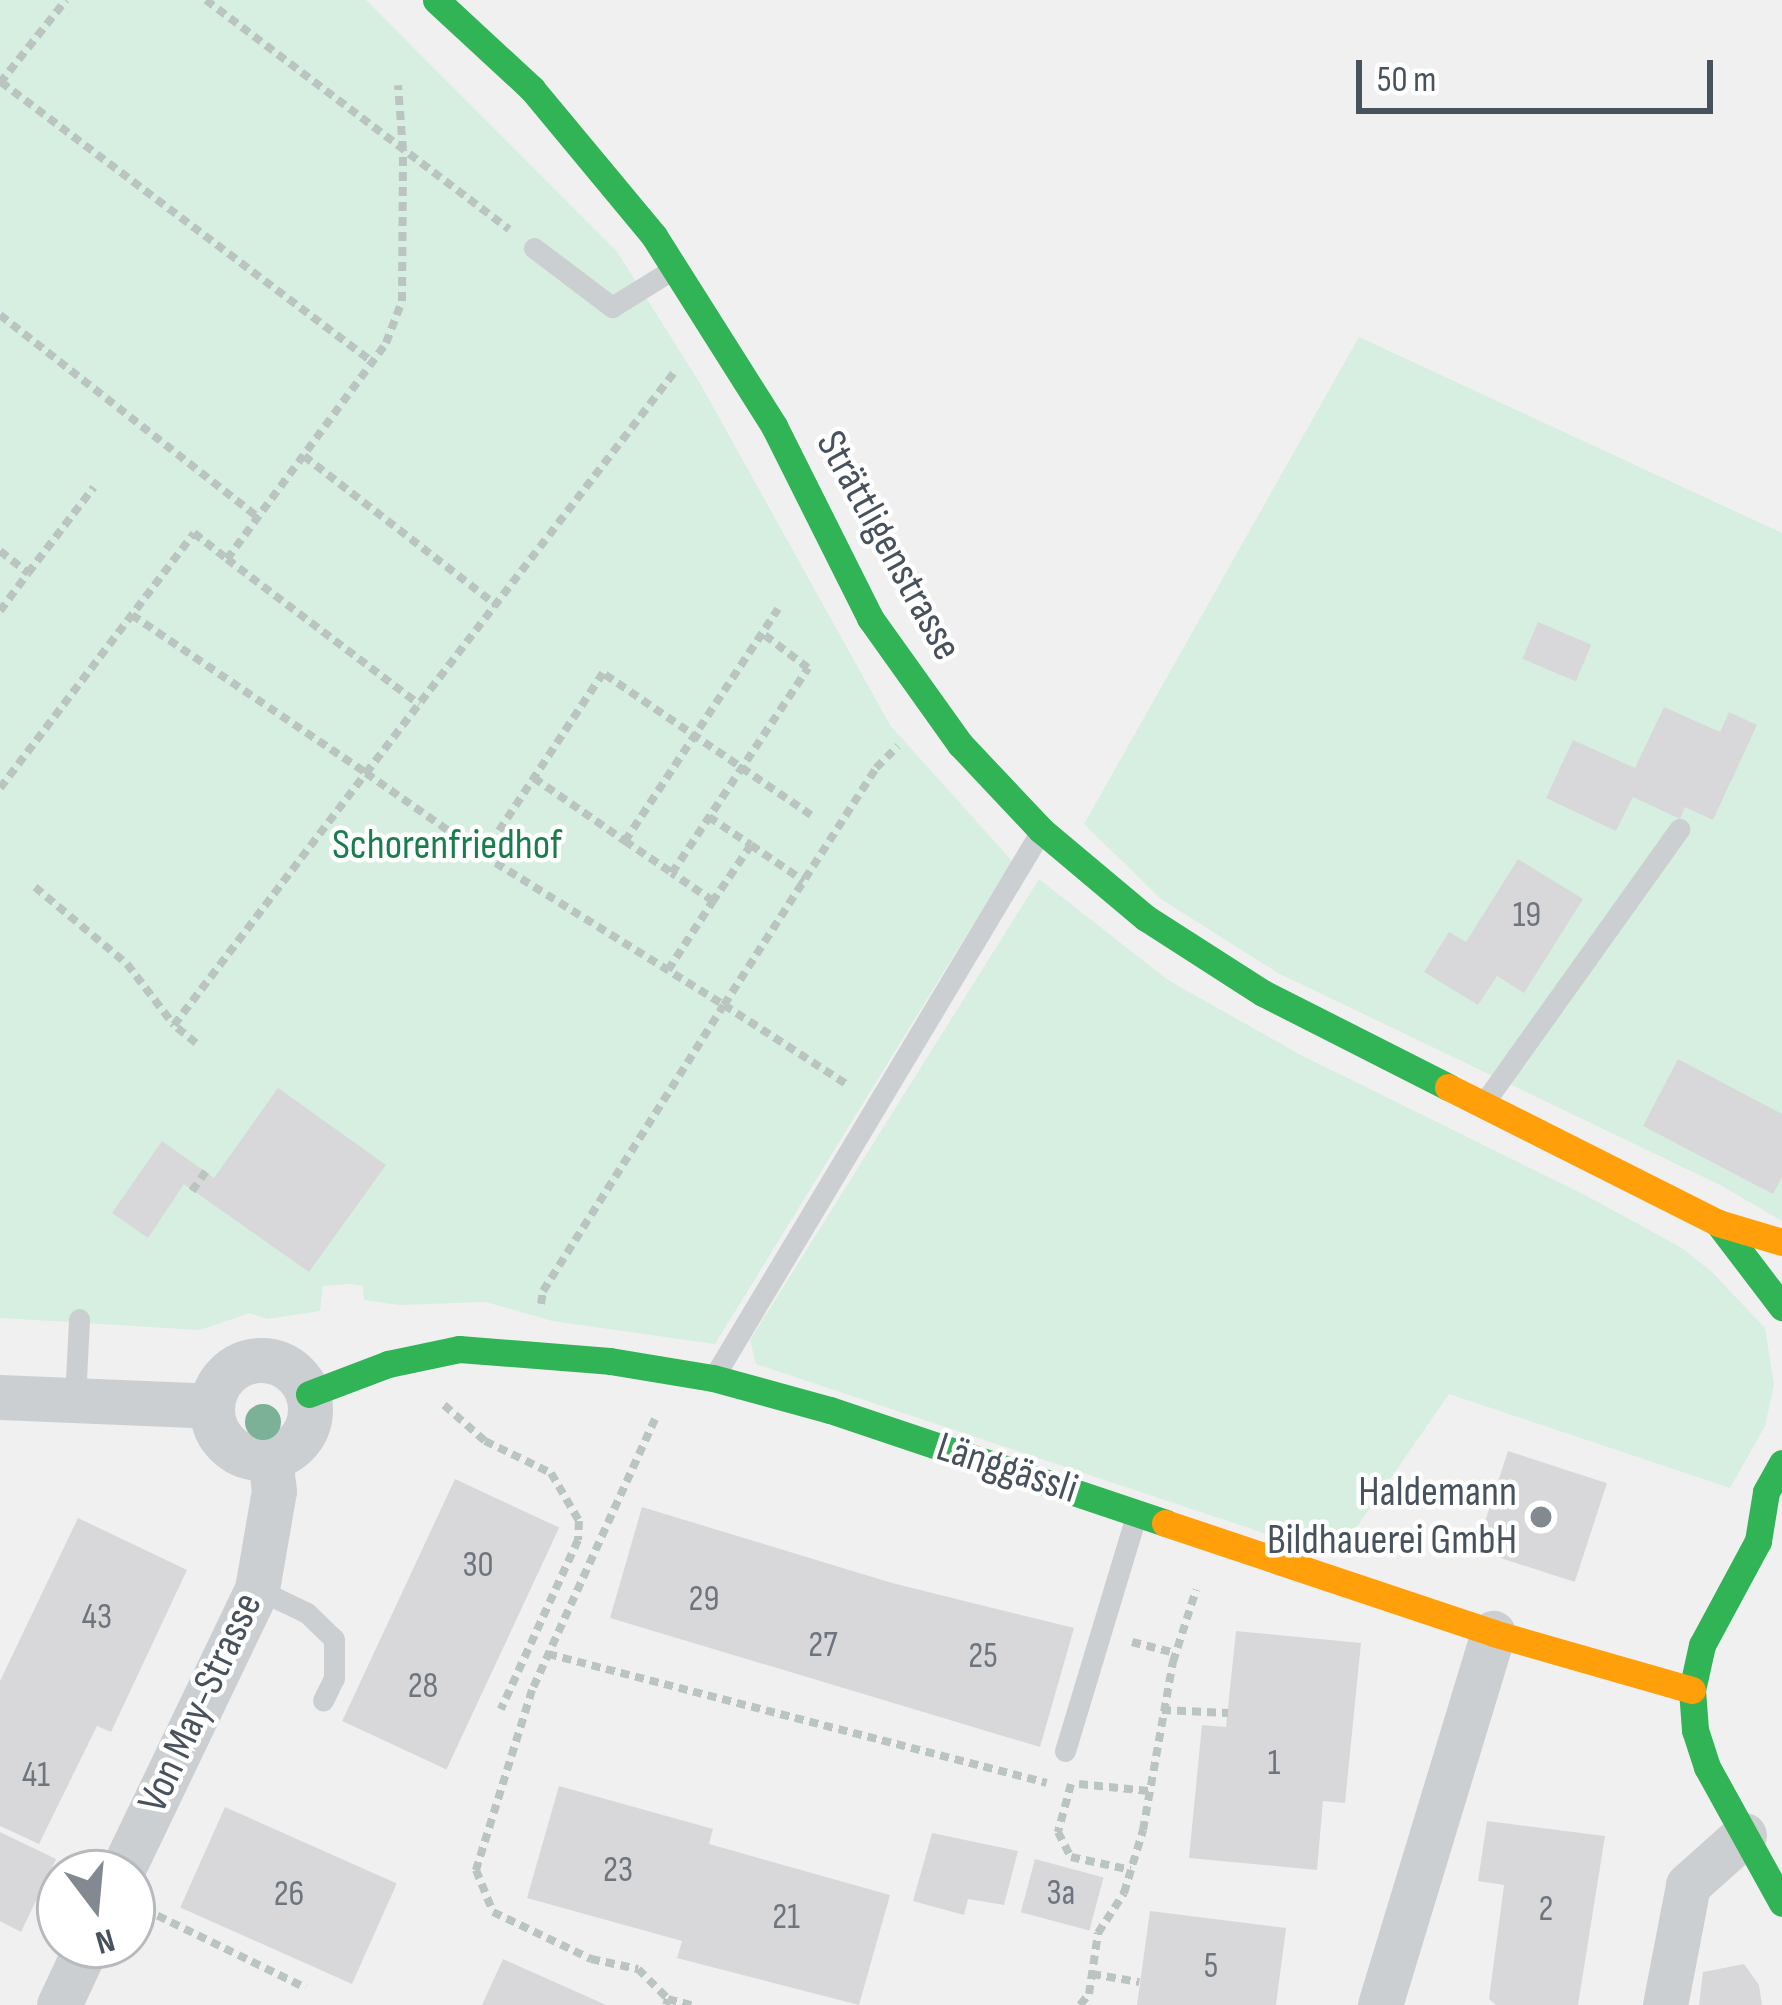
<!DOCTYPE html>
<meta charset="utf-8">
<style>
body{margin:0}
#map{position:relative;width:1782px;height:2005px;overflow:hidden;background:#f1f0f0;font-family:"Sofia Sans Condensed",sans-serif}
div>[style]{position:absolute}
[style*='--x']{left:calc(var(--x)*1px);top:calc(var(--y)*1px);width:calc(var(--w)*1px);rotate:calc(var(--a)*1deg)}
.green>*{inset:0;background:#d6efe0}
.building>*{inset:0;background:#d8d8da;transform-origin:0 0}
.path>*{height:8px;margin-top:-4px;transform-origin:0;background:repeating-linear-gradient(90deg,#bac5c1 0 9px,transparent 0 15px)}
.lane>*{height:21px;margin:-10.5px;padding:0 10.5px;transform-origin:10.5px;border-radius:10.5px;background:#cccfd1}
.street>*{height:45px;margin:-22.5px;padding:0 22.5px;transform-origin:22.5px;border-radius:22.5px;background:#cccfd1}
.street>.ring{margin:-22.5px;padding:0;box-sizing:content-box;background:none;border:45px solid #cccfd1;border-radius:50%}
.fast>*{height:27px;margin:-13.5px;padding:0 13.5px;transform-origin:13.5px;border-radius:13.5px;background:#30b455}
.slow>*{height:27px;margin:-13.5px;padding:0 13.5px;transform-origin:13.5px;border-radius:13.5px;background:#ff9f0a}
.trees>*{width:36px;height:36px;margin:-18px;border-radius:50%;background:#7ab197}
.dots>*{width:33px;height:33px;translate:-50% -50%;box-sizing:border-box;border:6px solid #fff;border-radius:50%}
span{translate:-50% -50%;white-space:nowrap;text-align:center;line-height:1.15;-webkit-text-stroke:9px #fff;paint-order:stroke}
.number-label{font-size:36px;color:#6e757e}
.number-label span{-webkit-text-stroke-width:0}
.street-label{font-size:42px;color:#48525d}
.park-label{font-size:42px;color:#197d4e}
.poi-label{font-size:42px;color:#48525d}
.right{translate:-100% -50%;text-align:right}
.north{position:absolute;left:36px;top:1849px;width:120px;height:120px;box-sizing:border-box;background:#fff;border:3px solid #b6babe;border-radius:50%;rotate:164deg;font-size:33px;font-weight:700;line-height:48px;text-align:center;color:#48525d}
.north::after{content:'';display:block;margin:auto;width:42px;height:54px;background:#838990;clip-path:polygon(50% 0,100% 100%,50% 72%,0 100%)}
.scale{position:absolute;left:1356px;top:60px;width:357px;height:54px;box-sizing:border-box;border:6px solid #48525d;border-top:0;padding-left:15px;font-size:36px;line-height:42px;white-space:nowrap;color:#48525d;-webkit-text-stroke:9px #fff;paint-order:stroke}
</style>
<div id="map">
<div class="green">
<div style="clip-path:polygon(0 0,366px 0,618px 253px,701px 385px,890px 725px,1012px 861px,715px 1344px,552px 1321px,486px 1302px,399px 1305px,364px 1300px,363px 1286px,349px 1284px,323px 1286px,320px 1311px,267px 1319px,250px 1313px,200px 1330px,0 1318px)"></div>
<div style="clip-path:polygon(1359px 337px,1782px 533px,1782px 1221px,1722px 1186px,1278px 973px,1161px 899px,1084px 824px)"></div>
<div style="clip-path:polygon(1039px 879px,1168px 980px,1299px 1054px,1585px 1195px,1682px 1248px,1712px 1272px,1765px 1328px,1774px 1384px,1765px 1426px,1730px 1488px,1449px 1394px,1336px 1557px,756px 1364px,750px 1340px)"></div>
</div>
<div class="building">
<div style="left:1538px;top:622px;width:58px;height:40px;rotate:23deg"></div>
<div style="clip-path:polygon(1664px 707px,1720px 732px,1729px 712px,1757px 725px,1713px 820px,1685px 807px,1680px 819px,1633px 797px,1616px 831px,1546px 798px,1573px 740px,1635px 768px)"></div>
<div style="clip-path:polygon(1518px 859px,1583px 899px,1524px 993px,1497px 976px,1478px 1005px,1424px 972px,1449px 932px,1466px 942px)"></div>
<div style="clip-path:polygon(1678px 1059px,1782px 1114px,1782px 1177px,1773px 1194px,1643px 1126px)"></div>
<div style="clip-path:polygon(278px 1088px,386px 1165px,309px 1272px,184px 1184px,148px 1238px,112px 1213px,162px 1141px,214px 1178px)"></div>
<div style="left:1508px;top:1451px;width:104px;height:104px;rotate:18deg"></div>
<div style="left:455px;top:1479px;width:115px;height:267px;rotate:25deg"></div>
<div style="clip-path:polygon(642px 1507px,892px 1583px,1074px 1628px,1040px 1747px,610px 1618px)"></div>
<div style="clip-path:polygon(78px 1518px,187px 1570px,111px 1732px,97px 1726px,39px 1844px,0 1826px,0 1681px)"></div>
<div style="clip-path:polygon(1236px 1631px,1361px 1643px,1345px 1803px,1323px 1801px,1317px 1870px,1189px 1858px,1202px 1725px,1226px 1727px)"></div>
<div style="clip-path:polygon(559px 1786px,713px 1829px,709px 1844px,890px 1895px,859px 2005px,677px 1958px,682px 1941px,527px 1898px)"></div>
<div style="left:225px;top:1807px;width:188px;height:110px;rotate:24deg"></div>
<div style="clip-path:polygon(1487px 1821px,1605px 1836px,1578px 2005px,1496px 2005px,1489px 1999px,1504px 1885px,1478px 1881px)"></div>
<div style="clip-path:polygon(0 1832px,56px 1859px,21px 1932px,0 1921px)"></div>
<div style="clip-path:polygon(932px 1833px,1018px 1851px,1004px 1905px,968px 1899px,964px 1915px,913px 1901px)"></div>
<div style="left:1035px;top:1859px;width:71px;height:55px;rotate:15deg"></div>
<div style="clip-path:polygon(1150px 1911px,1286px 1928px,1276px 2005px,1137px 2005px)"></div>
<div style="clip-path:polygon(503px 1959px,606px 2005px,482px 2005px)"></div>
<div style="clip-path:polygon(1744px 1964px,1759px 1985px,1762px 2005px,1699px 2005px,1703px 1972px)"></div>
</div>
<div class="path">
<div style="--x:206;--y:0;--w:380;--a:37.1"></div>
<div style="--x:1;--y:82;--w:466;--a:37"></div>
<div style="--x:0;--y:83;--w:106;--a:-51.5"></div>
<div style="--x:0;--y:315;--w:328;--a:38.1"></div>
<div style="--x:304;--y:456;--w:243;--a:37.8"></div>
<div style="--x:0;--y:551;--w:36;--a:38"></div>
<div style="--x:28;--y:573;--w:108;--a:-52.5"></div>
<div style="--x:227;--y:559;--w:241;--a:37.1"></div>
<div style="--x:0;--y:611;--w:47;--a:-53.6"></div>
<div style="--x:132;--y:615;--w:282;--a:34"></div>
<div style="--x:366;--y:773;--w:508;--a:-52.43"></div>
<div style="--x:534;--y:778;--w:111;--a:34.7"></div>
<div style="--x:625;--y:841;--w:278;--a:-56.6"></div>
<div style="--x:0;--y:788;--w:320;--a:-52.7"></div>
<div style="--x:194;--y:533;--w:42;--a:38.2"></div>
<div style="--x:227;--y:559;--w:268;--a:-53.6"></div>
<div style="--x:386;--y:343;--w:45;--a:-69.1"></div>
<div style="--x:402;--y:301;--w:151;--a:-89.6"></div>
<div style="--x:403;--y:150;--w:65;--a:-94.4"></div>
<div style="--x:811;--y:815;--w:252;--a:-145.7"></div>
<div style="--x:603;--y:673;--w:218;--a:123.4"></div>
<div style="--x:483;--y:855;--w:284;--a:31.9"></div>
<div style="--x:724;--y:1005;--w:282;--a:-57.3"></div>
<div style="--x:876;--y:768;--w:31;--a:-45"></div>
<div style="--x:709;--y:817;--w:50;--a:33.7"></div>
<div style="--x:751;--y:845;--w:68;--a:124.2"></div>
<div style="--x:625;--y:841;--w:57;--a:34.2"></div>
<div style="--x:672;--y:873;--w:246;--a:-56.4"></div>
<div style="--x:808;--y:668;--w:58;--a:-142.7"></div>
<div style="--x:751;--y:845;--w:64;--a:34.2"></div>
<div style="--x:35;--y:887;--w:120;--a:39.9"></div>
<div style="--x:127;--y:964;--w:77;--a:52.4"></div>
<div style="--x:668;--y:970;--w:82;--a:-56.9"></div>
<div style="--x:713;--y:901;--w:50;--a:-145.7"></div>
<div style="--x:196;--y:1043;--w:28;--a:-141"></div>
<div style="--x:174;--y:1025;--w:317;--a:-52.7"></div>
<div style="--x:366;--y:773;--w:143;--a:35"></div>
<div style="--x:192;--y:1191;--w:24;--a:-55"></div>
<div style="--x:541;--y:1304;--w:13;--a:-81"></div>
<div style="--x:543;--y:1291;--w:338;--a:-57.7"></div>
<div style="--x:724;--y:1005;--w:149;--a:32.9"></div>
<div style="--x:444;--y:1405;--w:55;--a:41.3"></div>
<div style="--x:485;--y:1441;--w:73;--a:25.9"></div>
<div style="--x:551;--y:1473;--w:56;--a:59.7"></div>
<div style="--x:579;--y:1521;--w:19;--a:93"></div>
<div style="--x:578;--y:1540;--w:186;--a:114.5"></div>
<div style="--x:655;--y:1419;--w:298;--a:114.4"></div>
<div style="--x:532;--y:1690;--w:189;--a:107.3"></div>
<div style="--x:476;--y:1870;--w:45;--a:68"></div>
<div style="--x:493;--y:1912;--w:109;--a:25.6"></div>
<div style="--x:591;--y:1959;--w:48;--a:12"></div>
<div style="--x:638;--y:1969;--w:42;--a:45"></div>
<div style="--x:668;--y:1999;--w:6;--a:108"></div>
<div style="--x:1132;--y:1642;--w:44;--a:14.3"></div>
<div style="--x:548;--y:1654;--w:515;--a:14.49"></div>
<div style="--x:1162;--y:1710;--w:66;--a:2.6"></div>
<div style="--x:1071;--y:1784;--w:50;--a:105.2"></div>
<div style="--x:1058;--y:1832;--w:28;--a:63"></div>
<div style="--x:1071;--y:1857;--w:61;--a:12.2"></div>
<div style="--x:1079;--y:1784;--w:70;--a:5.7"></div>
<div style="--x:144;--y:1909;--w:180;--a:26"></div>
<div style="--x:1092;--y:1974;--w:48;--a:9.7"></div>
<div style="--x:668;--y:1999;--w:24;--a:15"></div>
<div style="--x:1080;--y:2005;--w:14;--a:-51"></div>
<div style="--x:1089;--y:1994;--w:62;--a:-81.6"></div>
<div style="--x:1098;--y:1933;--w:48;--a:-57"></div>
<div style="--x:1124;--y:1893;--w:66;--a:-73.2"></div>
<div style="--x:1143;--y:1830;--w:171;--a:-79.9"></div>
<div style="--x:1173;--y:1662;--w:76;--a:-72.3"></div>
</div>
<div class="lane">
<div style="--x:534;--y:248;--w:98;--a:37.1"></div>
<div style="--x:612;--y:307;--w:68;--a:-31.8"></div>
<div style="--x:1486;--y:1100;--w:333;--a:-54.5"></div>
<div style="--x:718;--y:1370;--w:623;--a:-59.07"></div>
<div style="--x:75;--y:1399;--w:80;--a:-87.1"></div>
<div style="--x:257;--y:1589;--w:55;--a:25.6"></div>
<div style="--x:307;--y:1613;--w:37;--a:44"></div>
<div style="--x:334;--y:1639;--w:39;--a:90"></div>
<div style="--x:334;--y:1678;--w:25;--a:116"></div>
<div style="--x:1065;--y:1751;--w:245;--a:-73.2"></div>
</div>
<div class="street">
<div class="ring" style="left:212px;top:1360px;width:53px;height:53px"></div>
<div style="--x:0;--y:1397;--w:211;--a:2.4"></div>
<div style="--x:121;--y:1873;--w:315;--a:-64.4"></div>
<div style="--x:257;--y:1589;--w:99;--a:-80.2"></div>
<div style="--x:274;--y:1491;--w:34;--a:-97"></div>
<div style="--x:59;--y:2005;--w:66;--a:-65"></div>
<div style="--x:1380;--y:2005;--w:389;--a:-73.1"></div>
<div style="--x:1665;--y:2005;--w:122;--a:-79.1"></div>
<div style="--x:1688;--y:1885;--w:75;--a:-41.8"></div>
</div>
<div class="fast">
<div style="--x:436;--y:0;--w:131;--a:42.8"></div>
<div style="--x:532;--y:89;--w:191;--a:50.3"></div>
<div style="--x:654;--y:236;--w:225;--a:57.7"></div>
<div style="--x:774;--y:426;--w:215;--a:63.4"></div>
<div style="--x:870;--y:618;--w:155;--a:54.5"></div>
<div style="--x:960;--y:744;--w:118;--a:46.7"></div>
<div style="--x:1041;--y:830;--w:137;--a:40"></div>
<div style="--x:1146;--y:918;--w:139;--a:32.7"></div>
<div style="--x:1263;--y:993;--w:208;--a:26.9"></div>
<div style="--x:1718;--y:1223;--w:106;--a:52.7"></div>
<div style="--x:309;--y:1394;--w:85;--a:-20.8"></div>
<div style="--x:388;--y:1364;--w:73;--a:-11.9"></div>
<div style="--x:459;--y:1349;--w:151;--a:4.5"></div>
<div style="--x:610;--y:1361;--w:104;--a:9.4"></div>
<div style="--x:713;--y:1378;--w:121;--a:15.3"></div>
<div style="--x:830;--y:1410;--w:354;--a:18.6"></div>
<div style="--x:1782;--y:1463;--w:33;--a:119"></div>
<div style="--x:1766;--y:1492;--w:50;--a:99.3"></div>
<div style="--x:1758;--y:1541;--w:118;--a:118.3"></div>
<div style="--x:1702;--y:1645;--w:46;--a:102.5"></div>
<div style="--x:1692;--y:1690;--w:40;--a:85.7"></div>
<div style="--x:1695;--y:1730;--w:39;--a:72"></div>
<div style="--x:1707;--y:1767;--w:155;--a:61.1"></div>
</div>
<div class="slow">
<div style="--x:1448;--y:1087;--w:302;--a:26.7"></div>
<div style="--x:1718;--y:1223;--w:67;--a:16.5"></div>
<div style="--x:1165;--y:1523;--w:346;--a:18.5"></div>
<div style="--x:1493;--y:1633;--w:207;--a:16"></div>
</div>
<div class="trees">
<div style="left:263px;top:1422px"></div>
</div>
<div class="dots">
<div style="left:1541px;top:1517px;background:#838990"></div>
</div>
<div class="number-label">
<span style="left:1527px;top:916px">19</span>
<span style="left:478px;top:1566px">30</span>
<span style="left:704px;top:1600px">29</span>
<span style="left:97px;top:1618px">43</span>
<span style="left:823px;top:1646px">27</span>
<span style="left:983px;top:1657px">25</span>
<span style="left:423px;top:1687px">28</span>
<span style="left:1274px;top:1764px">1</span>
<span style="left:36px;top:1776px">41</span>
<span style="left:618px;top:1871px">23</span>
<span style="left:1061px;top:1894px">3a</span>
<span style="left:289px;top:1895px">26</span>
<span style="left:1546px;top:1910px">2</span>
<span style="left:786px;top:1918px">21</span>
<span style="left:1211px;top:1967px">5</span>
</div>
<div class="street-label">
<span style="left:888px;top:546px;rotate:61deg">Strättligenstrasse</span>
<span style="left:1007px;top:1469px;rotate:18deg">Länggässli</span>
<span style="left:201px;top:1703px;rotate:-65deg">Von May-Strasse</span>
</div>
<div class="park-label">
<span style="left:447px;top:846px">Schorenfriedhof</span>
</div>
<div class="poi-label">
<span class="right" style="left:1517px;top:1517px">Haldemann<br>Bildhauerei GmbH</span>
</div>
<div class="north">N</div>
<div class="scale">50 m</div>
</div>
